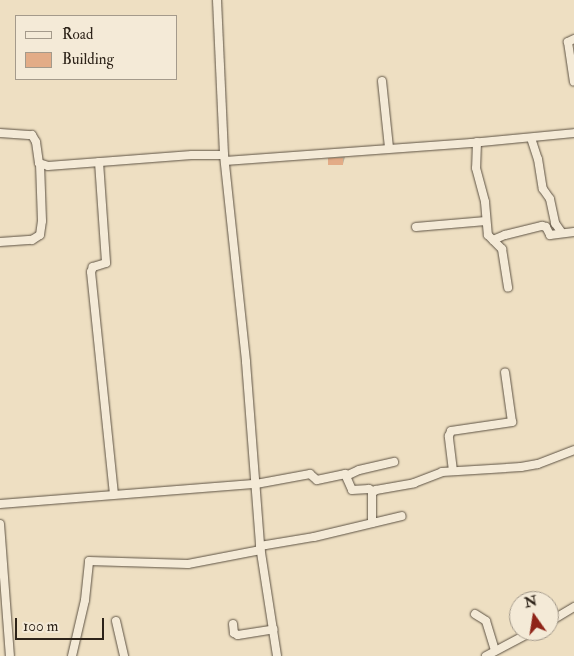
<!DOCTYPE html>
<style>
body{margin:0}
#map{position:relative;width:574px;height:656px;overflow:hidden;background:#eedfc2;font-family:"IM FELL Double Pica",serif}
div>[style]{position:absolute}
[style*='--x']{left:calc(var(--x)*1px);top:calc(var(--y)*1px);width:calc(var(--w)*1px);rotate:calc(var(--a)*1deg)}
.shadow>*{inset:0;background:#0003}
.building>*{inset:0;background:#e3ac87;transform-origin:0 0}
.roads{filter:drop-shadow(0 0 1px #5d5243) drop-shadow(0 0 1px #5d5243)}
.minor>*{height:8px;margin:-4px;padding:0 4px;transform-origin:4px;border-radius:4px;background:#f4ead7}
span{translate:-50% -50%;white-space:nowrap;text-align:center;line-height:1.15;-webkit-text-stroke:5px #f4ead7;paint-order:stroke}
.legend{position:absolute;left:15px;top:15px;width:162px;height:65px;box-sizing:border-box;background:#f4ead7;border:1px solid #a49a8b;margin:0;padding:6px 9px;list-style:none;font-size:15px;color:#2d2319}
.legend li{display:flex;align-items:center;gap:10px;height:25px}
.legend b{width:25px;border:1px solid #a49a8b}
.north{position:absolute;left:509px;top:591px;width:50px;height:50px;box-sizing:border-box;background:#f4ead7;border:1px solid #a49a8b;border-radius:50%;rotate:347deg;font-size:14px;font-weight:700;line-height:20px;text-align:center;color:#2d2319}
.north::after{content:'';display:block;margin:auto;width:18px;height:22px;background:#8f2418;clip-path:polygon(50% 0,100% 100%,50% 72%,0 100%)}
.scale{position:absolute;left:15px;top:618px;width:89px;height:22px;box-sizing:border-box;border:2px solid #2d2319;border-top:0;padding-left:6px;font-size:15px;line-height:18px;white-space:nowrap;color:#2d2319;-webkit-text-stroke:4px #f4ead7;paint-order:stroke}
</style>
<div id="map">
<div class="shadow">
<div style="clip-path:polygon(345px 157px,343px 164px,329px 160px,331px 158px)"></div>
</div>
<div class="building">
<div style="left:343px;top:158px;width:7px;height:15px;rotate:90deg"></div>
</div>
<div class="roads">
<div class="minor">
<div style="--x:217;--y:0;--w:155;--a:87.4"></div>
<div style="--x:574;--y:39;--w:7;--a:153"></div>
<div style="--x:568;--y:42;--w:40;--a:81.5"></div>
<div style="--x:382;--y:81;--w:67;--a:84"></div>
<div style="--x:0;--y:133;--w:32;--a:4"></div>
<div style="--x:32;--y:135;--w:8;--a:60"></div>
<div style="--x:36;--y:142;--w:21;--a:82"></div>
<div style="--x:39;--y:163;--w:9;--a:18"></div>
<div style="--x:48;--y:166;--w:144;--a:-4.4"></div>
<div style="--x:192;--y:155;--w:32;--a:0"></div>
<div style="--x:224;--y:155;--w:208;--a:83.9"></div>
<div style="--x:246;--y:362;--w:185;--a:85.6"></div>
<div style="--x:260;--y:546;--w:111;--a:81.2"></div>
<div style="--x:531;--y:138;--w:22;--a:72"></div>
<div style="--x:538;--y:159;--w:30;--a:81"></div>
<div style="--x:543;--y:189;--w:12;--a:55"></div>
<div style="--x:550;--y:199;--w:25;--a:78"></div>
<div style="--x:555;--y:223;--w:12;--a:55"></div>
<div style="--x:477;--y:142;--w:26;--a:92"></div>
<div style="--x:476;--y:168;--w:35;--a:75"></div>
<div style="--x:485;--y:202;--w:33;--a:85"></div>
<div style="--x:488;--y:235;--w:20;--a:45"></div>
<div style="--x:502;--y:249;--w:39;--a:81"></div>
<div style="--x:225;--y:161;--w:247;--a:-4.2"></div>
<div style="--x:471;--y:143;--w:103;--a:-5.5"></div>
<div style="--x:99;--y:162;--w:101;--a:86"></div>
<div style="--x:106;--y:263;--w:14;--a:163"></div>
<div style="--x:93;--y:267;--w:5;--a:112"></div>
<div style="--x:91;--y:272;--w:223;--a:84.1"></div>
<div style="--x:416;--y:227;--w:70;--a:-4.9"></div>
<div style="--x:493;--y:240;--w:13;--a:-23"></div>
<div style="--x:505;--y:235;--w:38;--a:-14"></div>
<div style="--x:542;--y:226;--w:4;--a:14"></div>
<div style="--x:546;--y:227;--w:9;--a:63"></div>
<div style="--x:550;--y:235;--w:24;--a:-7"></div>
<div style="--x:0;--y:242;--w:32;--a:-4"></div>
<div style="--x:32;--y:240;--w:9;--a:-32"></div>
<div style="--x:40;--y:235;--w:14;--a:-82"></div>
<div style="--x:42;--y:221;--w:56;--a:-92"></div>
<div style="--x:453;--y:471;--w:35;--a:-97"></div>
<div style="--x:449;--y:436;--w:5;--a:-68"></div>
<div style="--x:451;--y:431;--w:62;--a:-8.4"></div>
<div style="--x:512;--y:422;--w:50;--a:-98"></div>
<div style="--x:346;--y:476;--w:14;--a:-25"></div>
<div style="--x:359;--y:470;--w:36;--a:-13"></div>
<div style="--x:0;--y:504;--w:257;--a:-4.5"></div>
<div style="--x:256;--y:484;--w:55;--a:-10.5"></div>
<div style="--x:310;--y:474;--w:9;--a:41"></div>
<div style="--x:317;--y:480;--w:29;--a:-12"></div>
<div style="--x:345;--y:474;--w:17;--a:66"></div>
<div style="--x:352;--y:490;--w:17;--a:-3"></div>
<div style="--x:369;--y:489;--w:4;--a:27"></div>
<div style="--x:372;--y:523;--w:30;--a:-90"></div>
<div style="--x:372;--y:493;--w:5;--a:-37"></div>
<div style="--x:376;--y:490;--w:39;--a:-10"></div>
<div style="--x:414;--y:483;--w:30;--a:-21"></div>
<div style="--x:442;--y:472;--w:79;--a:-3.6"></div>
<div style="--x:521;--y:467;--w:17;--a:-10"></div>
<div style="--x:538;--y:464;--w:39;--a:-21"></div>
<div style="--x:0;--y:524;--w:132;--a:85.7"></div>
<div style="--x:260;--y:546;--w:55;--a:-9.5"></div>
<div style="--x:314;--y:537;--w:90;--a:-13.4"></div>
<div style="--x:475;--y:614;--w:13;--a:32"></div>
<div style="--x:486;--y:621;--w:31;--a:73"></div>
<div style="--x:116;--y:621;--w:36;--a:77"></div>
<div style="--x:549;--y:622;--w:29;--a:-31"></div>
<div style="--x:233;--y:624;--w:9;--a:84"></div>
<div style="--x:234;--y:633;--w:4;--a:27"></div>
<div style="--x:238;--y:635;--w:36;--a:-9"></div>
<div style="--x:72;--y:656;--w:57;--a:-76.9"></div>
<div style="--x:85;--y:600;--w:39;--a:-84"></div>
<div style="--x:89;--y:561;--w:99;--a:1.7"></div>
<div style="--x:188;--y:564;--w:74;--a:-10.9"></div>
<div style="--x:486;--y:656;--w:53;--a:-28"></div>
</div>
</div>
<ul class="legend">
<li><b style="height:6px;background:#f4ead7"></b>Road</li>
<li><b style="height:14px;background:#e3ac87"></b>Building</li>
</ul>
<div class="north">N</div>
<div class="scale">100 m</div>
</div>
